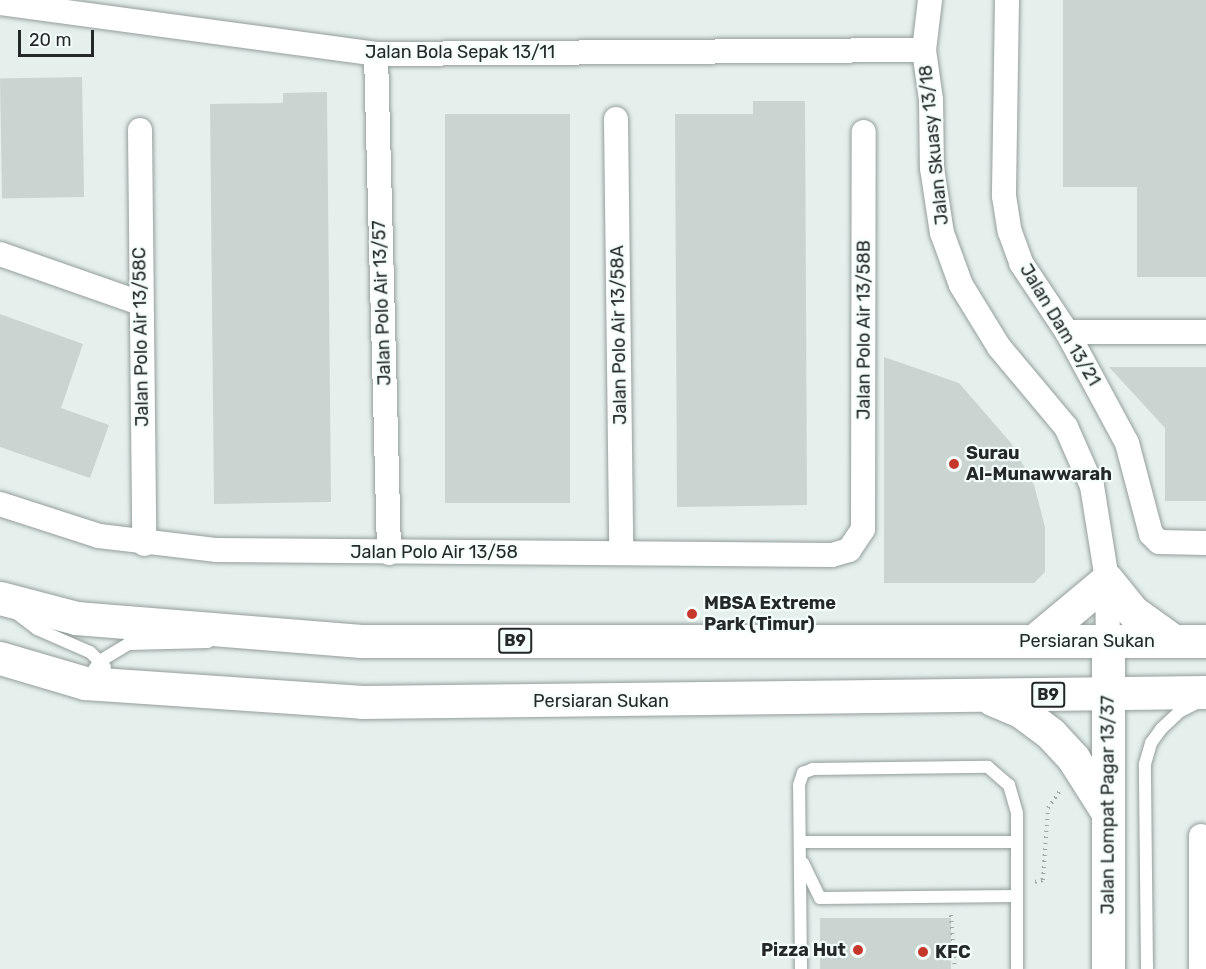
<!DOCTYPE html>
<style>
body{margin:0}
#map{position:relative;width:1206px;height:969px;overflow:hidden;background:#e5f0ed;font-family:Rubik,sans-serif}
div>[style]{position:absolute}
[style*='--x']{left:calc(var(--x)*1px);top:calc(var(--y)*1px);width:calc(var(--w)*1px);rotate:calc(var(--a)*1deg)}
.building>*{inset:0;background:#cad4d1;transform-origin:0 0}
.path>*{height:4px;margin-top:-2px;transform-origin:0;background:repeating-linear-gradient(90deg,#9fa7a5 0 1.5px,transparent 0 6px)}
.roads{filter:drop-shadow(0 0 2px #949e9b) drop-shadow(0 0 2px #949e9b)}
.service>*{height:12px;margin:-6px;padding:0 6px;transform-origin:6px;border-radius:6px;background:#fff}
.minor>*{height:24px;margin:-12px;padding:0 12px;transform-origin:12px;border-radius:12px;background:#fff}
.primary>*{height:33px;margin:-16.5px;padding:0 16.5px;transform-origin:16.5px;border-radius:16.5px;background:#fff}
.dots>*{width:16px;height:16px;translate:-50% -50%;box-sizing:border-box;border:3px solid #f3fdfa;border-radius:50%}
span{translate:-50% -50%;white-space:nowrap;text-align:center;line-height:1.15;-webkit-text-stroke:4.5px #f3fdfa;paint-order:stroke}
.shield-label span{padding:2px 4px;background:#f3fdfa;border:2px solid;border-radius:4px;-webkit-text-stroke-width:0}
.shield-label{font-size:16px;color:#252828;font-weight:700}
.street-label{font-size:18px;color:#252828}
.poi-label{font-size:18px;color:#252828;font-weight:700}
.left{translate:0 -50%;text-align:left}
.right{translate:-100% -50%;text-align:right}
.scale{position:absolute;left:18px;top:30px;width:76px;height:27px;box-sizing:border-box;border:3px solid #252828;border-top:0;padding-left:8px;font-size:18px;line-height:21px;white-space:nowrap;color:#252828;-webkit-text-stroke:4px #f3fdfa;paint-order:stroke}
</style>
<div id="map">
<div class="building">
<div style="clip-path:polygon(1063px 0,1206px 0,1206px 277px,1137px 277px,1137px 187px,1063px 187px)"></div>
<div style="left:82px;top:77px;width:120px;height:82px;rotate:89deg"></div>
<div style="clip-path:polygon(327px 92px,331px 502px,214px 504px,210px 104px,283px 103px,283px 93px)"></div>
<div style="clip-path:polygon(753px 101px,805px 101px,807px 505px,677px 507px,675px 114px,753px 114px)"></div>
<div style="left:445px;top:114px;width:125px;height:389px"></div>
<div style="clip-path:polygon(0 314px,83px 344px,61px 408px,109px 425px,90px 478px,0 447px)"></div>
<div style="clip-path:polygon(884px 357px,959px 383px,1011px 443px,1034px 485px,1045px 527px,1045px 572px,1034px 583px,884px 583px)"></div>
<div style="clip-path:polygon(1109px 367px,1206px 367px,1206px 501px,1165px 501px,1165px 428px)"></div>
<div style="left:820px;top:918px;width:131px;height:51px"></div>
</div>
<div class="path">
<div style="--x:1035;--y:882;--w:8;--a:-14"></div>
<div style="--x:1043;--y:880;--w:72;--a:-86"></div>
<div style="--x:1048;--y:808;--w:21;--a:-55"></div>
<div style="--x:951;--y:915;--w:54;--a:85.8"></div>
</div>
<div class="roads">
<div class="service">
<div style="--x:16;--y:613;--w:26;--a:37"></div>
<div style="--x:37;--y:629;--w:58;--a:23.5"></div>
<div style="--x:90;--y:652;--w:21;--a:45"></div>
<div style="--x:87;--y:680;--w:23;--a:-56"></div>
<div style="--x:100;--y:661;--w:33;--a:-31"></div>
<div style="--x:128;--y:644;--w:80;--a:-1.4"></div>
<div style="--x:801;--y:842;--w:216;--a:0"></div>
<div style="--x:803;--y:863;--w:39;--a:64"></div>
<div style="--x:820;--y:898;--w:197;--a:-0.6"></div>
<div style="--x:801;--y:969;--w:184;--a:-90.6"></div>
<div style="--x:799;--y:785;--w:13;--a:-72"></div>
<div style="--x:803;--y:773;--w:11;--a:-22"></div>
<div style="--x:813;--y:769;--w:175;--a:-0.7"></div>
<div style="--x:988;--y:767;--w:28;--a:41"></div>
<div style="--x:1009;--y:785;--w:29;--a:74"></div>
<div style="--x:1017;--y:813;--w:156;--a:90"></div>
<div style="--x:1147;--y:969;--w:205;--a:-90.6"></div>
<div style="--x:1145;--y:764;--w:22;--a:-74"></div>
<div style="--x:1151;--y:743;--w:17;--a:-54"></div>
<div style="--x:1161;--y:729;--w:25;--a:-43"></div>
<div style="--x:1179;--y:712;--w:22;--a:-27"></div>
</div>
<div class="minor">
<div style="--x:930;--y:0;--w:50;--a:96.8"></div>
<div style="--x:924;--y:50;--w:50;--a:82"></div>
<div style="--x:931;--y:100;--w:68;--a:89.2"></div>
<div style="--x:932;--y:168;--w:66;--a:81.3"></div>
<div style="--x:942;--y:233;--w:55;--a:69.9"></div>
<div style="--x:961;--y:285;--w:73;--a:58.5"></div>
<div style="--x:999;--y:347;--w:104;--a:50.1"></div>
<div style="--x:1066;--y:427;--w:64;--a:66.2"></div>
<div style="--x:1092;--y:486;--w:95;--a:80.9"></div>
<div style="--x:1107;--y:580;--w:61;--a:89.1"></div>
<div style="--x:1007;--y:0;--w:196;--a:90.9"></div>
<div style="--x:1004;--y:196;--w:36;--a:81"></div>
<div style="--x:1010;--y:232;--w:33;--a:70"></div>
<div style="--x:1021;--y:263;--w:83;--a:56.3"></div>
<div style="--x:1067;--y:332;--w:126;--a:61.6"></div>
<div style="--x:1127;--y:443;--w:94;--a:75.2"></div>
<div style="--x:1151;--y:534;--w:11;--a:45"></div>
<div style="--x:1159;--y:542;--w:47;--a:1.2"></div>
<div style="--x:0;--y:3;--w:379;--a:7.7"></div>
<div style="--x:376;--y:54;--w:548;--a:-0.42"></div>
<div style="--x:376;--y:54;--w:499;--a:88.5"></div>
<div style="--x:616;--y:119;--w:433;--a:89.3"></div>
<div style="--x:140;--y:130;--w:414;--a:89.4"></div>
<div style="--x:0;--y:254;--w:148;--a:19.3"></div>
<div style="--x:1067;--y:332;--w:139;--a:0"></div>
<div style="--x:0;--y:504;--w:104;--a:17.9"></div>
<div style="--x:99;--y:536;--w:119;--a:6.8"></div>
<div style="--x:217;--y:550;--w:615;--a:0.47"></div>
<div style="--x:832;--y:555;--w:18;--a:-16"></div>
<div style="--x:849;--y:550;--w:25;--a:-56"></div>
<div style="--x:863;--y:529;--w:397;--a:-89.9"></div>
<div style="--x:1201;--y:836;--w:133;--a:90"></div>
</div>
<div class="primary">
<div style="--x:0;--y:598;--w:79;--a:14.7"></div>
<div style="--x:76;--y:618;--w:286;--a:4.6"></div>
<div style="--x:361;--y:641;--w:845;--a:0"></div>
<div style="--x:1034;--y:641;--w:95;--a:-39.9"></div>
<div style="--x:1107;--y:580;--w:41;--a:50.9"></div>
<div style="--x:1133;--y:612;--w:48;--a:35.7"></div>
<div style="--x:0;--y:658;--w:89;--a:16.4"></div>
<div style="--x:85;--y:683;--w:278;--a:3.9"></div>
<div style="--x:362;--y:702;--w:844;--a:-0.68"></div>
<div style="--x:992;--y:699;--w:33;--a:23"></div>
<div style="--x:1022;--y:712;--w:36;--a:37"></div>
<div style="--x:1051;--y:734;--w:33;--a:47"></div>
<div style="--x:1073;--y:758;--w:65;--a:57.5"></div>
<div style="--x:1108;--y:969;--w:328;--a:-90"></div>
</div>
</div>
<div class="dots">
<div style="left:954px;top:464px;background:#c6382c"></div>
<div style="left:692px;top:614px;background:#c6382c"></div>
<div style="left:858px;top:950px;background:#c6382c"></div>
<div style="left:923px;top:952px;background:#c6382c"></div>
</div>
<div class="shield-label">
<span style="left:515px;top:641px">B9</span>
<span style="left:1048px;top:695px">B9</span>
</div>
<div class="street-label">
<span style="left:460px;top:52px">Jalan Bola Sepak 13/11</span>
<span style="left:934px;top:145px;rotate:-96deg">Jalan Skuasy 13/18</span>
<span style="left:382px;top:303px;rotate:-92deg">Jalan Polo Air 13/57</span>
<span style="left:1060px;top:325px;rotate:59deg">Jalan Dam 13/21</span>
<span style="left:864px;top:330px;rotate:-90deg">Jalan Polo Air 13/58B</span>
<span style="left:619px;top:335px;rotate:-91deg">Jalan Polo Air 13/58A</span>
<span style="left:141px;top:337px;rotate:-91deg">Jalan Polo Air 13/58C</span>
<span style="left:434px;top:552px">Jalan Polo Air 13/58</span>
<span style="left:1087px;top:641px">Persiaran Sukan</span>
<span style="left:601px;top:701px">Persiaran Sukan</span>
<span style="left:1108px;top:805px;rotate:-90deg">Jalan Lompat Pagar 13/37</span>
</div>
<div class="poi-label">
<span class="left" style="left:966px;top:464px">Surau<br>Al-Munawwarah</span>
<span class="left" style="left:704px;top:614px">MBSA Extreme<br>Park (Timur)</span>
<span class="right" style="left:846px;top:950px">Pizza Hut</span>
<span class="left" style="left:935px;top:952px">KFC</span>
</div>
<div class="scale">20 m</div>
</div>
